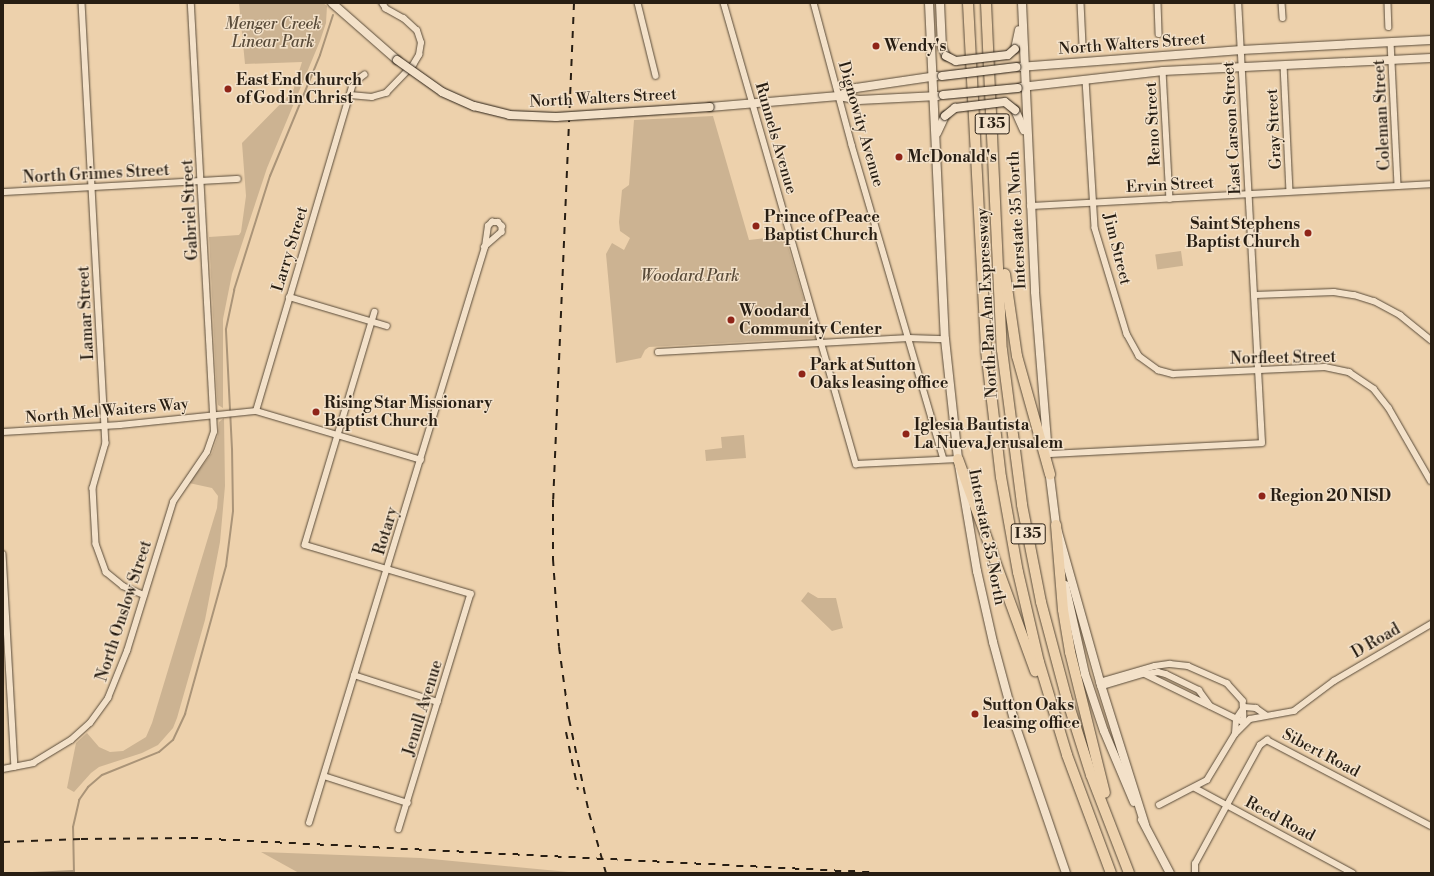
<!DOCTYPE html>
<style>
body{margin:0}
#map{position:relative;width:1434px;height:876px;overflow:hidden;background:#edd1ac;font-family:"Libre Bodoni",serif}
div>[style]{position:absolute}
[style*='--x']{left:calc(var(--x)*1px);top:calc(var(--y)*1px);width:calc(var(--w)*1px);rotate:calc(var(--a)*1deg)}
.green>*{inset:0;background:#ccb392;transform-origin:0 0}
.stream>*{height:2px;margin:-1px;padding:0 1px;transform-origin:1px;border-radius:1px;background:#aa9478}
.roads{filter:drop-shadow(0 0 1px #594b39) drop-shadow(0 0 1px #594b39)}
.street>*{height:5.5px;margin:-2.75px;padding:0 2.75px;transform-origin:2.75px;border-radius:2.75px;background:#f3e1c9}
.secondary>*{height:8px;margin:-4px;padding:0 4px;transform-origin:4px;border-radius:4px;background:#f3e1c9}
.highway>*{height:10px;margin:-5px;padding:0 5px;transform-origin:5px;border-radius:5px;background:#edd1ac}
.rail>*{height:2px;margin-top:-1px;transform-origin:0;background:repeating-linear-gradient(90deg,#281e13 0 7px,transparent 0 14px)}
.bridges{filter:drop-shadow(0 0 1px #281e13) drop-shadow(0 0 1px #281e13)}
.secondary-bridge>*{height:8px;margin:-4px;padding:0 4px;transform-origin:4px;border-radius:4px;background:#f3e1c9}
.dots>*{width:11px;height:11px;translate:-50% -50%;box-sizing:border-box;border:2px solid #f3e1c9;border-radius:50%}
span{translate:-50% -50%;white-space:nowrap;text-align:center;line-height:1.15;-webkit-text-stroke:3px #f3e1c9;paint-order:stroke}
.shield-label span{padding:1px 3px;background:#f3e1c9;border:1px solid;border-radius:3px;-webkit-text-stroke-width:0}
.shield-label{font-size:15px;color:#281e13;font-weight:700}
.park-label{font-size:16px;color:#594b39;font-style:italic}
.street-label{font-size:16px;color:#281e13}
.poi-label{font-size:16px;color:#281e13;font-weight:700}
.left{translate:0 -50%;text-align:left}
.right{translate:-100% -50%;text-align:right}
.frame{position:absolute;inset:0;border:4px solid #281e13;pointer-events:none}
</style>
<div id="map">
<div class="green">
<div style="clip-path:polygon(239px 3px,323px 3px,327px 6px,326px 23px,320px 41px,267px 168px,232px 274px,223px 319px,223px 408px,218px 405px,217px 396px,209px 237px,239px 235px,241px 232px,246px 196px,242px 143px,293px 91px,302px 62px,245px 64px)"></div>
<div style="clip-path:polygon(713px 116px,749px 240px,785px 236px,815px 338px,649px 347px,645px 350px,641px 358px,616px 363px,606px 254px,612px 243px,624px 250px,630px 238px,620px 231px,619px 222px,622px 190px,629px 185px,634px 120px)"></div>
<div style="left:1181px;top:251px;width:15px;height:26px;rotate:82deg"></div>
<div style="clip-path:polygon(224px 418px,225px 486px,220px 542px,205px 620px,177px 718px,173px 728px,158px 745px,142px 753px,99px 767px,91px 773px,74px 792px,67px 788px,76px 743px,87px 733px,99px 747px,110px 752px,123px 751px,146px 737px,152px 723px,217px 508px,218px 496px,212px 488px,189px 483px,212px 453px,218px 435px,219px 422px)"></div>
<div style="clip-path:polygon(744px 435px,746px 458px,706px 461px,705px 450px,722px 448px,721px 437px)"></div>
<div style="clip-path:polygon(808px 592px,818px 598px,836px 598px,843px 628px,832px 631px,801px 601px)"></div>
<div style="clip-path:polygon(261px 852px,421px 858px,579px 873px,299px 873px)"></div>
</div>
<div class="stream">
<div style="--x:32;--y:873;--w:42;--a:-2.7"></div>
<div style="--x:74;--y:873;--w:46;--a:-91.2"></div>
<div style="--x:73;--y:827;--w:28;--a:-77"></div>
<div style="--x:79;--y:800;--w:16;--a:-55"></div>
<div style="--x:88;--y:787;--w:18;--a:-41"></div>
<div style="--x:102;--y:775;--w:61;--a:-22"></div>
<div style="--x:159;--y:752;--w:18;--a:-41"></div>
<div style="--x:173;--y:740;--w:29;--a:-65"></div>
<div style="--x:185;--y:714;--w:154;--a:-74.5"></div>
<div style="--x:226;--y:566;--w:55;--a:-82.7"></div>
<div style="--x:233;--y:511;--w:62;--a:-90.9"></div>
<div style="--x:232;--y:449;--w:120;--a:-92.9"></div>
<div style="--x:226;--y:329;--w:40;--a:-78"></div>
<div style="--x:234;--y:290;--w:120;--a:-72.5"></div>
<div style="--x:270;--y:176;--w:131;--a:-67.5"></div>
<div style="--x:320;--y:55;--w:42;--a:-72"></div>
</div>
<div class="roads">
<div class="street">
<div style="--x:82;--y:3;--w:441;--a:86.9"></div>
<div style="--x:106;--y:443;--w:47;--a:106.1"></div>
<div style="--x:93;--y:488;--w:56;--a:86.9"></div>
<div style="--x:96;--y:544;--w:30;--a:70"></div>
<div style="--x:106;--y:572;--w:22;--a:39"></div>
<div style="--x:123;--y:586;--w:23;--a:23"></div>
<div style="--x:638;--y:3;--w:75;--a:76.1"></div>
<div style="--x:724;--y:3;--w:480;--a:74"></div>
<div style="--x:856;--y:464;--w:102;--a:-2.8"></div>
<div style="--x:814;--y:3;--w:147;--a:75"></div>
<div style="--x:852;--y:145;--w:327;--a:73.7"></div>
<div style="--x:1081;--y:3;--w:43;--a:87.3"></div>
<div style="--x:1158;--y:3;--w:31;--a:88"></div>
<div style="--x:1282;--y:3;--w:15;--a:86"></div>
<div style="--x:1388;--y:3;--w:24;--a:88"></div>
<div style="--x:1391;--y:42;--w:144;--a:87.2"></div>
<div style="--x:1284;--y:65;--w:126;--a:87.3"></div>
<div style="--x:1163;--y:71;--w:128;--a:86.9"></div>
<div style="--x:1086;--y:80;--w:148;--a:86.5"></div>
<div style="--x:1095;--y:228;--w:111;--a:73.2"></div>
<div style="--x:1127;--y:334;--w:25;--a:61"></div>
<div style="--x:1139;--y:356;--w:24;--a:36"></div>
<div style="--x:1158;--y:370;--w:16;--a:15"></div>
<div style="--x:1173;--y:374;--w:152;--a:-2.6"></div>
<div style="--x:1325;--y:367;--w:25;--a:12"></div>
<div style="--x:1349;--y:372;--w:30;--a:34"></div>
<div style="--x:1374;--y:389;--w:24;--a:52"></div>
<div style="--x:1389;--y:408;--w:84;--a:60.1"></div>
<div style="--x:350;--y:95;--w:22;--a:5"></div>
<div style="--x:372;--y:97;--w:15;--a:-16"></div>
<div style="--x:386;--y:93;--w:39;--a:-46"></div>
<div style="--x:413;--y:65;--w:12;--a:-59"></div>
<div style="--x:419;--y:55;--w:12;--a:-81"></div>
<div style="--x:421;--y:43;--w:13;--a:-108"></div>
<div style="--x:417;--y:31;--w:18;--a:-137"></div>
<div style="--x:404;--y:19;--w:21;--a:-151"></div>
<div style="--x:386;--y:9;--w:7;--a:-124"></div>
<div style="--x:3;--y:192;--w:235;--a:-3.2"></div>
<div style="--x:1030;--y:206;--w:402;--a:-3.1"></div>
<div style="--x:1255;--y:295;--w:79;--a:-2.2"></div>
<div style="--x:1334;--y:292;--w:20;--a:9"></div>
<div style="--x:1354;--y:295;--w:21;--a:17"></div>
<div style="--x:1374;--y:301;--w:30;--a:28"></div>
<div style="--x:1400;--y:315;--w:40;--a:39"></div>
<div style="--x:289;--y:297;--w:102;--a:16.5"></div>
<div style="--x:375;--y:312;--w:243;--a:106.7"></div>
<div style="--x:305;--y:545;--w:173;--a:16.4"></div>
<div style="--x:471;--y:594;--w:246;--a:107"></div>
<div style="--x:658;--y:352;--w:251;--a:-3.2"></div>
<div style="--x:909;--y:338;--w:36;--a:2"></div>
<div style="--x:256;--y:411;--w:342;--a:-73.5"></div>
<div style="--x:353;--y:83;--w:14;--a:-36"></div>
<div style="--x:3;--y:432;--w:117;--a:-3.4"></div>
<div style="--x:120;--y:425;--w:137;--a:-5.9"></div>
<div style="--x:256;--y:411;--w:172;--a:16.5"></div>
<div style="--x:1048;--y:454;--w:214;--a:-2.9"></div>
<div style="--x:1262;--y:443;--w:441;--a:-93.1"></div>
<div style="--x:3;--y:554;--w:213;--a:86.8"></div>
<div style="--x:1147;--y:674;--w:11;--a:-10"></div>
<div style="--x:1158;--y:672;--w:8;--a:14"></div>
<div style="--x:1166;--y:674;--w:37;--a:26"></div>
<div style="--x:1199;--y:690;--w:19;--a:54"></div>
<div style="--x:354;--y:675;--w:88;--a:17.8"></div>
<div style="--x:1100;--y:682;--w:57;--a:-16.2"></div>
<div style="--x:1155;--y:666;--w:15;--a:-8"></div>
<div style="--x:1170;--y:664;--w:18;--a:6"></div>
<div style="--x:1188;--y:666;--w:43;--a:23.6"></div>
<div style="--x:1227;--y:683;--w:24;--a:48"></div>
<div style="--x:1243;--y:701;--w:22;--a:87"></div>
<div style="--x:1244;--y:723;--w:111;--a:-153.9"></div>
<div style="--x:1144;--y:674;--w:45;--a:163.2"></div>
<div style="--x:1235;--y:734;--w:15;--a:-86"></div>
<div style="--x:1236;--y:719;--w:14;--a:-56"></div>
<div style="--x:1244;--y:707;--w:12;--a:5"></div>
<div style="--x:1256;--y:708;--w:12;--a:35"></div>
<div style="--x:3;--y:769;--w:31;--a:-11"></div>
<div style="--x:33;--y:763;--w:44;--a:-31.2"></div>
<div style="--x:71;--y:740;--w:25;--a:-42"></div>
<div style="--x:90;--y:723;--w:31;--a:-54"></div>
<div style="--x:108;--y:698;--w:51;--a:-68"></div>
<div style="--x:127;--y:651;--w:156;--a:-72.8"></div>
<div style="--x:173;--y:502;--w:60;--a:-55.8"></div>
<div style="--x:207;--y:452;--w:21;--a:-71"></div>
<div style="--x:214;--y:432;--w:430;--a:-93.1"></div>
<div style="--x:324;--y:776;--w:88;--a:17.8"></div>
<div style="--x:1195;--y:788;--w:179;--a:28.3"></div>
<div style="--x:1159;--y:805;--w:54;--a:-27.5"></div>
<div style="--x:1207;--y:780;--w:54;--a:-58.7"></div>
<div style="--x:1235;--y:734;--w:21;--a:-45"></div>
<div style="--x:1250;--y:719;--w:45;--a:-10.3"></div>
<div style="--x:1294;--y:711;--w:50;--a:-36.9"></div>
<div style="--x:1334;--y:681;--w:113;--a:-30.4"></div>
<div style="--x:309;--y:823;--w:602;--a:-73.01"></div>
<div style="--x:485;--y:247;--w:21;--a:-82"></div>
<div style="--x:488;--y:226;--w:6;--a:-45"></div>
<div style="--x:492;--y:222;--w:6;--a:0"></div>
<div style="--x:498;--y:222;--w:6;--a:45"></div>
<div style="--x:502;--y:226;--w:6;--a:90"></div>
<div style="--x:502;--y:232;--w:23;--a:139"></div>
<div style="--x:1195;--y:873;--w:9;--a:-90"></div>
<div style="--x:1195;--y:864;--w:67;--a:-61.5"></div>
<div style="--x:1227;--y:805;--w:68;--a:-61.2"></div>
<div style="--x:1260;--y:745;--w:9;--a:-36"></div>
<div style="--x:1267;--y:740;--w:185;--a:27.7"></div>
</div>
<div class="secondary">
<div style="--x:332;--y:3;--w:86;--a:41.2"></div>
<div style="--x:929;--y:3;--w:336;--a:87.3"></div>
<div style="--x:945;--y:339;--w:121;--a:83.8"></div>
<div style="--x:958;--y:459;--w:114;--a:80.4"></div>
<div style="--x:977;--y:571;--w:73;--a:77.3"></div>
<div style="--x:993;--y:642;--w:88;--a:74.9"></div>
<div style="--x:1016;--y:727;--w:154;--a:71.1"></div>
<div style="--x:940;--y:3;--w:44;--a:87.4"></div>
<div style="--x:942;--y:47;--w:10;--a:66"></div>
<div style="--x:1022;--y:3;--w:289;--a:87.4"></div>
<div style="--x:1035;--y:292;--w:162;--a:85.4"></div>
<div style="--x:1015;--y:49;--w:19;--a:-78"></div>
<div style="--x:1019;--y:67;--w:223;--a:-4.4"></div>
<div style="--x:1241;--y:50;--w:190;--a:-3"></div>
<div style="--x:1021;--y:87;--w:143;--a:-6.4"></div>
<div style="--x:1163;--y:71;--w:268;--a:-2.8"></div>
<div style="--x:839;--y:96;--w:19;--a:-25"></div>
<div style="--x:856;--y:88;--w:82;--a:-8.4"></div>
<div style="--x:710;--y:107;--w:129;--a:-4.9"></div>
<div style="--x:839;--y:96;--w:20;--a:11"></div>
<div style="--x:859;--y:100;--w:79;--a:-2.9"></div>
<div style="--x:1015;--y:110;--w:22;--a:66"></div>
<div style="--x:937;--y:133;--w:19;--a:-65"></div>
<div style="--x:1049;--y:469;--w:56;--a:82.9"></div>
<div style="--x:1056;--y:525;--w:163;--a:74.3"></div>
<div style="--x:1100;--y:682;--w:150;--a:72.5"></div>
<div style="--x:1065;--y:585;--w:91;--a:77.3"></div>
<div style="--x:1085;--y:674;--w:60;--a:71.6"></div>
<div style="--x:1104;--y:731;--w:77;--a:67.1"></div>
<div style="--x:1142;--y:820;--w:60;--a:62.2"></div>
</div>
<div class="highway">
<div style="--x:968;--y:3;--w:347;--a:87"></div>
<div style="--x:986;--y:350;--w:128;--a:83.3"></div>
<div style="--x:1001;--y:477;--w:97;--a:79.9"></div>
<div style="--x:1018;--y:572;--w:92;--a:76.9"></div>
<div style="--x:1039;--y:662;--w:97;--a:73.2"></div>
<div style="--x:1067;--y:755;--w:126;--a:69.6"></div>
<div style="--x:986;--y:3;--w:347;--a:87.4"></div>
<div style="--x:1002;--y:350;--w:156;--a:82.6"></div>
<div style="--x:1022;--y:505;--w:99;--a:78.9"></div>
<div style="--x:1041;--y:602;--w:97;--a:75.1"></div>
<div style="--x:1066;--y:696;--w:83;--a:72.4"></div>
<div style="--x:1091;--y:775;--w:105;--a:68.8"></div>
<div style="--x:1005;--y:274;--w:83;--a:81.7"></div>
<div style="--x:1017;--y:356;--w:123;--a:74.4"></div>
<div style="--x:958;--y:459;--w:226;--a:70"></div>
<div style="--x:1056;--y:525;--w:85;--a:85.3"></div>
<div style="--x:1063;--y:610;--w:43;--a:80.5"></div>
<div style="--x:1070;--y:652;--w:145;--a:76.1"></div>
</div>
</div>
<div class="rail">
<div style="--x:574;--y:3;--w:497;--a:92.4"></div>
<div style="--x:553;--y:500;--w:59;--a:90"></div>
<div style="--x:553;--y:559;--w:88;--a:86.1"></div>
<div style="--x:559;--y:647;--w:73;--a:82.1"></div>
<div style="--x:569;--y:719;--w:96;--a:78"></div>
<div style="--x:589;--y:813;--w:62;--a:74.2"></div>
<div style="--x:566;--y:732;--w:59;--a:78.3"></div>
<div style="--x:3;--y:842;--w:78;--a:-2.2"></div>
<div style="--x:81;--y:839;--w:110;--a:-0.5"></div>
<div style="--x:191;--y:838;--w:695;--a:2.89"></div>
</div>
<div class="bridges">
<div class="secondary-bridge">
<div style="--x:946;--y:56;--w:11;--a:27"></div>
<div style="--x:956;--y:61;--w:52;--a:-6.6"></div>
<div style="--x:1008;--y:55;--w:9;--a:-41"></div>
<div style="--x:397;--y:60;--w:55;--a:35.4"></div>
<div style="--x:442;--y:92;--w:35;--a:24"></div>
<div style="--x:474;--y:106;--w:36;--a:14"></div>
<div style="--x:509;--y:115;--w:47;--a:2.4"></div>
<div style="--x:556;--y:117;--w:154;--a:-3.7"></div>
<div style="--x:942;--y:76;--w:75;--a:-6.9"></div>
<div style="--x:943;--y:95;--w:75;--a:-5.3"></div>
<div style="--x:945;--y:116;--w:13;--a:-39"></div>
<div style="--x:955;--y:108;--w:50;--a:-6.8"></div>
<div style="--x:1005;--y:102;--w:13;--a:39"></div>
</div>
</div>
<div class="dots">
<div style="left:876px;top:46px;background:#8f2418"></div>
<div style="left:228px;top:89px;background:#8f2418"></div>
<div style="left:899px;top:157px;background:#8f2418"></div>
<div style="left:756px;top:226px;background:#8f2418"></div>
<div style="left:1308px;top:233px;background:#8f2418"></div>
<div style="left:731px;top:320px;background:#8f2418"></div>
<div style="left:802px;top:374px;background:#8f2418"></div>
<div style="left:316px;top:412px;background:#8f2418"></div>
<div style="left:906px;top:434px;background:#8f2418"></div>
<div style="left:1262px;top:496px;background:#8f2418"></div>
<div style="left:975px;top:714px;background:#8f2418"></div>
</div>
<div class="shield-label">
<span style="left:992px;top:124px">I 35</span>
<span style="left:1028px;top:534px">I 35</span>
</div>
<div class="park-label">
<span style="left:273px;top:33px">Menger Creek<br>Linear Park</span>
<span style="left:690px;top:276px">Woodard Park</span>
</div>
<div class="street-label">
<span style="left:1132px;top:44px;rotate:-4deg">North Walters Street</span>
<span style="left:603px;top:98px;rotate:-3deg">North Walters Street</span>
<span style="left:1382px;top:115px;rotate:-93deg">Coleman Street</span>
<span style="left:861px;top:124px;rotate:74deg">Dignowity Avenue</span>
<span style="left:1153px;top:124px;rotate:-93deg">Reno Street</span>
<span style="left:1232px;top:128px;rotate:-93deg">East Carson Street</span>
<span style="left:1274px;top:129px;rotate:-93deg">Gray Street</span>
<span style="left:776px;top:138px;rotate:74deg">Runnels Avenue</span>
<span style="left:96px;top:174px;rotate:-3deg">North Grimes Street</span>
<span style="left:1170px;top:185px;rotate:-3deg">Ervin Street</span>
<span style="left:190px;top:210px;rotate:-93deg">Gabriel Street</span>
<span style="left:1017px;top:220px;rotate:-93deg">Interstate 35 North</span>
<span style="left:290px;top:249px;rotate:-73deg">Larry Street</span>
<span style="left:1117px;top:249px;rotate:76deg">Jim Street</span>
<span style="left:987px;top:303px;rotate:-93deg">North Pan Am Expressway</span>
<span style="left:86px;top:313px;rotate:-93deg">Lamar Street</span>
<span style="left:1283px;top:358px;rotate:-1deg">Norfleet Street</span>
<span style="left:107px;top:411px;rotate:-5deg">North Mel Waiters Way</span>
<span style="left:386px;top:531px;rotate:-73deg">Rotary</span>
<span style="left:987px;top:537px;rotate:79deg">Interstate 35 North</span>
<span style="left:124px;top:611px;rotate:-72deg">North Onslow Street</span>
<span style="left:1376px;top:641px;rotate:-30deg">D Road</span>
<span style="left:423px;top:708px;rotate:-73deg">Jenull Avenue</span>
<span style="left:1321px;top:753px;rotate:28deg">Sibert Road</span>
<span style="left:1280px;top:819px;rotate:28deg">Reed Road</span>
</div>
<div class="poi-label">
<span class="left" style="left:884px;top:46px">Wendy's</span>
<span class="left" style="left:236px;top:89px">East End Church<br>of God in Christ</span>
<span class="left" style="left:907px;top:157px">McDonald's</span>
<span class="left" style="left:764px;top:226px">Prince of Peace<br>Baptist Church</span>
<span class="right" style="left:1300px;top:233px">Saint Stephens<br>Baptist Church</span>
<span class="left" style="left:739px;top:320px">Woodard<br>Community Center</span>
<span class="left" style="left:810px;top:374px">Park at Sutton<br>Oaks leasing office</span>
<span class="left" style="left:324px;top:412px">Rising Star Missionary<br>Baptist Church</span>
<span class="left" style="left:914px;top:434px">Iglesia Bautista<br>La Nueva Jerusalem</span>
<span class="left" style="left:1270px;top:496px">Region 20 NISD</span>
<span class="left" style="left:983px;top:714px">Sutton Oaks<br>leasing office</span>
</div>
<div class="frame"></div>
</div>
